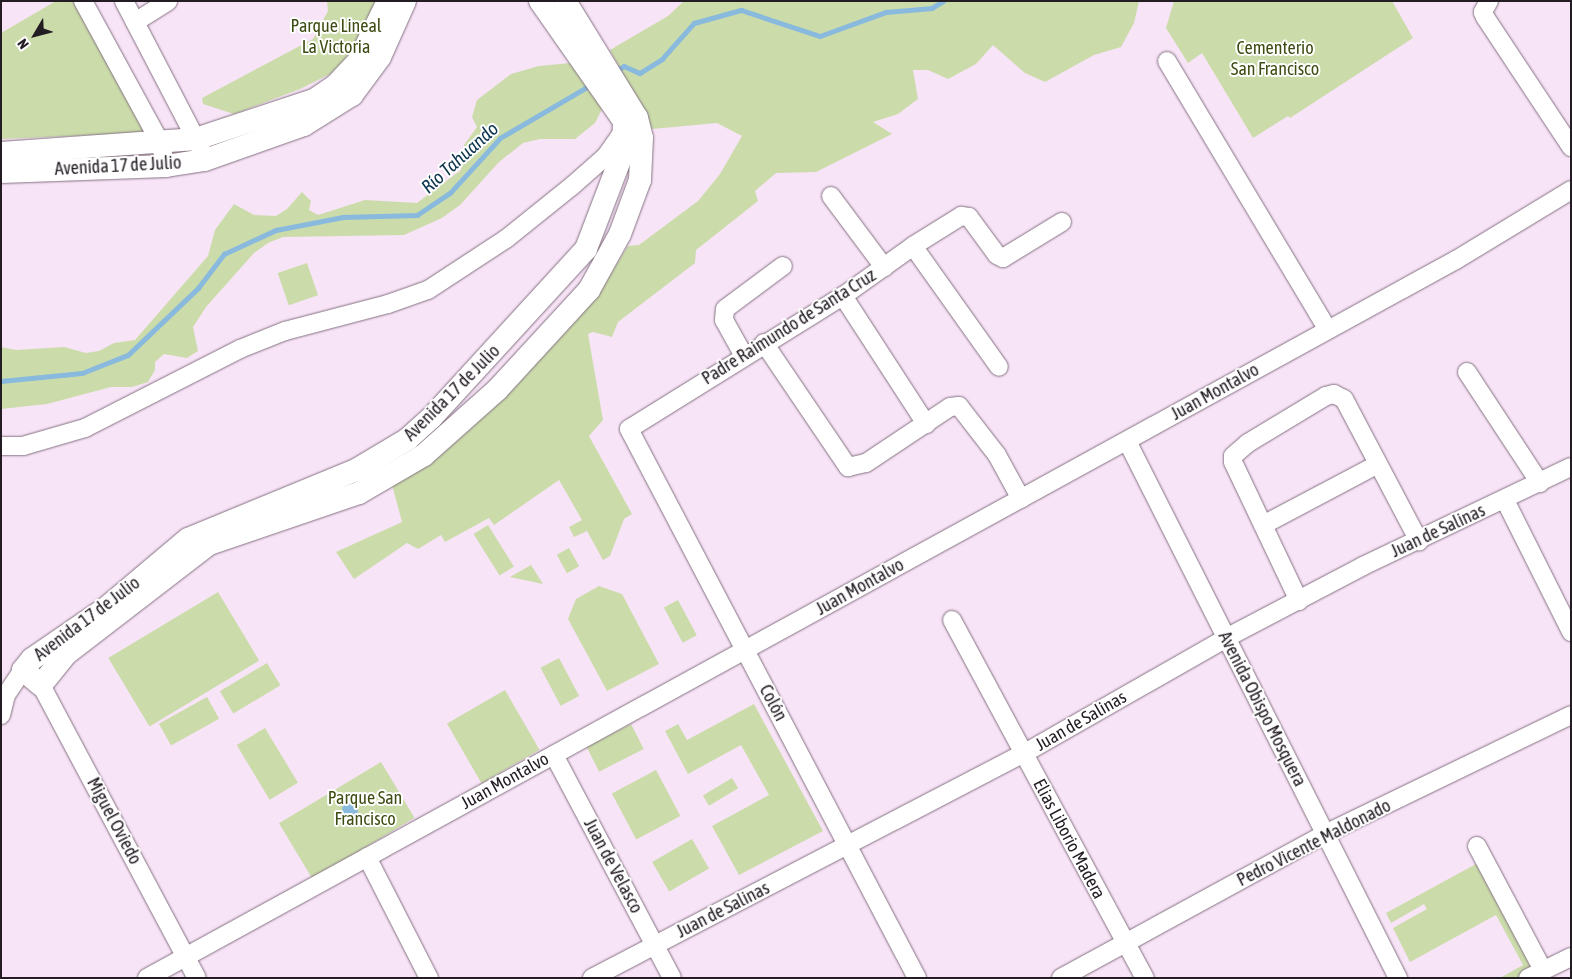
<!DOCTYPE html>
<meta charset="utf-8">
<style>
body{margin:0}
#map{position:relative;width:1572px;height:979px;overflow:hidden;background:#f8e4f7;font-family:"Asap Condensed",sans-serif}
div>[style]{position:absolute}
[style*='--x']{left:calc(var(--x)*1px);top:calc(var(--y)*1px);width:calc(var(--w)*1px);rotate:calc(var(--a)*1deg)}
.green>*{inset:0;background:#cbdcaa;transform-origin:0 0}
.water>*{inset:0;background:#89bade}
.round{border-radius:50%}
.stream>*{height:4.5px;margin:-2.25px;padding:0 2.25px;transform-origin:2.25px;border-radius:2.25px;background:#89bade}
.roads{filter:drop-shadow(0 0 1px #847282) drop-shadow(0 0 1px #847282)}
.minor>*{height:18px;margin:-9px;padding:0 9px;transform-origin:9px;border-radius:9px;background:#fff}
.major>*{height:22px;margin:-11px;padding:0 11px;transform-origin:11px;border-radius:11px;background:#fff}
span{translate:-50% -50%;white-space:nowrap;text-align:center;line-height:1.15;-webkit-text-stroke:4px #fff;paint-order:stroke}
.park-label{font-size:18px;color:#3d4c12}
.street-label{font-size:18px;color:#231c23}
.water-label{font-size:19px;color:#0d364e;font-style:italic}
.frame{position:absolute;inset:0;border:2px solid #231c23;pointer-events:none}
.north{position:absolute;left:10px;top:10px;width:50px;height:50px;-webkit-text-stroke:4px #fff;paint-order:stroke;rotate:233deg;font-size:14px;font-weight:700;line-height:20px;text-align:center;color:#231c23}
.north::after{content:'';display:block;margin:auto;width:18px;height:22px;background:#231c23;clip-path:polygon(50% 0,100% 100%,50% 72%,0 100%)}
</style>
<div id="map">
<div class="green">
<div style="clip-path:polygon(56px 1px,75px 1px,147px 133px,1px 139px,1px 33px)"></div>
<div style="clip-path:polygon(327px 1px,376px 1px,351px 52px,332px 73px,300px 89px,234px 114px,203px 104px,202px 98px,313px 39px,328px 11px)"></div>
<div style="clip-path:polygon(684px 1px,1139px 1px,1134px 23px,1121px 47px,1094px 55px,1045px 82px,1025px 73px,993px 45px,976px 64px,948px 79px,928px 70px,913px 70px,918px 99px,898px 114px,873px 122px,892px 134px,816px 172px,776px 173px,755px 191px,758px 201px,696px 250px,695px 263px,618px 322px,612px 337px,593px 332px,588px 334px,603px 420px,589px 436px,632px 514px,624px 519px,610px 556px,603px 560px,587px 531px,574px 537px,569px 527px,582px 520px,559px 480px,494px 525px,489px 518px,445px 542px,441px 535px,418px 549px,407px 543px,354px 579px,336px 552px,402px 522px,391px 481px,605px 283px,628px 246px,639px 245px,698px 201px,720px 174px,742px 136px,717px 123px,652px 129px,610px 50px,668px 16px)"></div>
<div style="clip-path:polygon(1174px 1px,1392px 1px,1413px 38px,1290px 118px,1288px 116px,1253px 138px,1202px 53px,1188px 63px,1166px 28px)"></div>
<div style="clip-path:polygon(570px 63px,603px 107px,595px 123px,575px 139px,540px 139px,523px 143px,499px 162px,460px 205px,442px 218px,404px 235px,283px 237px,268px 243px,254px 253px,206px 307px,193px 327px,198px 351px,187px 358px,164px 354px,155px 362px,155px 370px,148px 382px,132px 387px,111px 387px,47px 404px,1px 409px,1px 347px,16px 350px,64px 347px,86px 353px,99px 351px,114px 343px,135px 340px,208px 256px,215px 230px,234px 204px,254px 215px,276px 216px,287px 209px,302px 192px,311px 201px,309px 210px,318px 215px,365px 200px,417px 203px,461px 170px,464px 145px,477px 127px,472px 117px,477px 100px,511px 74px,539px 66px)"></div>
<div style="left:307px;top:263px;width:34px;height:31px;rotate:71deg"></div>
<div style="left:488px;top:525px;width:49px;height:17px;rotate:58deg"></div>
<div style="left:569px;top:548px;width:21px;height:14px;rotate:61deg"></div>
<div style="clip-path:polygon(531px 565px,543px 584px,510px 577px)"></div>
<div style="clip-path:polygon(599px 586px,622px 594px,659px 664px,607px 691px,568px 619px,576px 599px)"></div>
<div style="left:218px;top:592px;width:80px;height:128px;rotate:59deg"></div>
<div style="left:678px;top:600px;width:40px;height:16px;rotate:62deg"></div>
<div style="left:559px;top:658px;width:43px;height:21px;rotate:62deg"></div>
<div style="left:267px;top:663px;width:26px;height:55px;rotate:59deg"></div>
<div style="left:505px;top:690px;width:69px;height:67px;rotate:60deg"></div>
<div style="left:207px;top:697px;width:25px;height:55px;rotate:61deg"></div>
<div style="clip-path:polygon(754px 704px,823px 831px,739px 875px,712px 826px,769px 795px,741px 745px,688px 774px,665px 731px,678px 724px,687px 740px)"></div>
<div style="left:631px;top:724px;width:28px;height:50px;rotate:63deg"></div>
<div style="left:265px;top:728px;width:64px;height:33px;rotate:59deg"></div>
<div style="left:381px;top:762px;width:65px;height:119px;rotate:59deg"></div>
<div style="left:656px;top:770px;width:52px;height:50px;rotate:62deg"></div>
<div style="left:732px;top:778px;width:12px;height:34px;rotate:59deg"></div>
<div style="left:692px;top:839px;width:34px;height:46px;rotate:60deg"></div>
<div style="clip-path:polygon(1476px 864px,1533px 969px,1516px 978px,1500px 978px,1523px 965px,1496px 915px,1410px 962px,1393px 928px,1427px 909px,1424px 904px,1391px 923px,1386px 913px)"></div>
</div>
<div class="water">
<div class="round" style="left:342px;top:802px;width:16px;height:16px"></div>
</div>
<div class="stream">
<div style="--x:616;--y:71;--w:9;--a:-32"></div>
<div style="--x:624;--y:66;--w:17;--a:24"></div>
<div style="--x:640;--y:73;--w:26;--a:-32"></div>
<div style="--x:662;--y:59;--w:48;--a:-48.4"></div>
<div style="--x:694;--y:23;--w:49;--a:-15.5"></div>
<div style="--x:741;--y:10;--w:83;--a:18.2"></div>
<div style="--x:820;--y:36;--w:70;--a:-20"></div>
<div style="--x:886;--y:12;--w:46;--a:-5"></div>
<div style="--x:932;--y:8;--w:13;--a:-32"></div>
<div style="--x:1;--y:381;--w:81;--a:-5.6"></div>
<div style="--x:82;--y:373;--w:49;--a:-21.4"></div>
<div style="--x:128;--y:355;--w:97;--a:-43.7"></div>
<div style="--x:198;--y:288;--w:43;--a:-52.6"></div>
<div style="--x:224;--y:254;--w:57;--a:-24.8"></div>
<div style="--x:276;--y:230;--w:68;--a:-11"></div>
<div style="--x:343;--y:217;--w:74;--a:-1.5"></div>
<div style="--x:417;--y:215;--w:40;--a:-34"></div>
<div style="--x:450;--y:193;--w:74;--a:-47.7"></div>
<div style="--x:500;--y:138;--w:107;--a:-30.4"></div>
</div>
<div class="roads">
<div class="minor">
<div style="--x:83;--y:1;--w:161;--a:61.4"></div>
<div style="--x:160;--y:142;--w:25;--a:76"></div>
<div style="--x:124;--y:1;--w:167;--a:62.5"></div>
<div style="--x:1489;--y:1;--w:13;--a:119"></div>
<div style="--x:1483;--y:12;--w:5;--a:68"></div>
<div style="--x:1485;--y:17;--w:156;--a:56.5"></div>
<div style="--x:135;--y:22;--w:39;--a:-32"></div>
<div style="--x:1167;--y:61;--w:313;--a:59.1"></div>
<div style="--x:831;--y:196;--w:89;--a:53.3"></div>
<div style="--x:913;--y:246;--w:148;--a:54.6"></div>
<div style="--x:843;--y:296;--w:153;--a:57"></div>
<div style="--x:764;--y:343;--w:150;--a:55.9"></div>
<div style="--x:848;--y:467;--w:18;--a:-13"></div>
<div style="--x:866;--y:463;--w:101;--a:-33.7"></div>
<div style="--x:950;--y:407;--w:9;--a:-6"></div>
<div style="--x:959;--y:406;--w:62;--a:52.2"></div>
<div style="--x:997;--y:455;--w:50;--a:61.4"></div>
<div style="--x:744;--y:356;--w:41;--a:-119.1"></div>
<div style="--x:724;--y:320;--w:11;--a:-85"></div>
<div style="--x:725;--y:309;--w:72;--a:-36.6"></div>
<div style="--x:1467;--y:372;--w:133;--a:56.7"></div>
<div style="--x:1127;--y:441;--w:602;--a:63.22"></div>
<div style="--x:1;--y:446;--w:22;--a:0"></div>
<div style="--x:23;--y:446;--w:65;--a:-16.2"></div>
<div style="--x:85;--y:428;--w:174;--a:-27"></div>
<div style="--x:240;--y:349;--w:48;--a:-21.8"></div>
<div style="--x:285;--y:331;--w:106;--a:-14.7"></div>
<div style="--x:388;--y:304;--w:42;--a:-19.3"></div>
<div style="--x:428;--y:290;--w:93;--a:-33.2"></div>
<div style="--x:506;--y:239;--w:85;--a:-38.8"></div>
<div style="--x:572;--y:186;--w:45;--a:-41.4"></div>
<div style="--x:606;--y:156;--w:33;--a:-55"></div>
<div style="--x:1505;--y:500;--w:148;--a:63.4"></div>
<div style="--x:1263;--y:525;--w:130;--a:-27.9"></div>
<div style="--x:1299;--y:601;--w:154;--a:-115.4"></div>
<div style="--x:1233;--y:462;--w:6;--a:-90"></div>
<div style="--x:1233;--y:456;--w:20;--a:-41"></div>
<div style="--x:1248;--y:443;--w:91;--a:-31.1"></div>
<div style="--x:1326;--y:396;--w:8;--a:-14"></div>
<div style="--x:1334;--y:394;--w:11;--a:27"></div>
<div style="--x:1344;--y:399;--w:161;--a:62.2"></div>
<div style="--x:952;--y:620;--w:407;--a:61.7"></div>
<div style="--x:41;--y:685;--w:332;--a:62"></div>
<div style="--x:1;--y:715;--w:21;--a:-76"></div>
<div style="--x:6;--y:695;--w:30;--a:-56"></div>
<div style="--x:554;--y:755;--w:252;--a:62.1"></div>
<div style="--x:1477;--y:846;--w:140;--a:62"></div>
<div style="--x:367;--y:857;--w:136;--a:62.9"></div>
<div style="--x:147;--y:978;--w:1493;--a:-28.75"></div>
<div style="--x:1456;--y:260;--w:135;--a:-31.3"></div>
<div style="--x:592;--y:978;--w:486;--a:-27.5"></div>
<div style="--x:1023;--y:754;--w:234;--a:-29.7"></div>
<div style="--x:1226;--y:638;--w:155;--a:-27.7"></div>
<div style="--x:1363;--y:566;--w:230;--a:-25.5"></div>
<div style="--x:917;--y:978;--w:620;--a:-117.68"></div>
<div style="--x:629;--y:429;--w:252;--a:-31.9"></div>
<div style="--x:843;--y:296;--w:86;--a:-35.5"></div>
<div style="--x:913;--y:246;--w:57;--a:-32"></div>
<div style="--x:961;--y:216;--w:8;--a:7"></div>
<div style="--x:969;--y:217;--w:47;--a:53.6"></div>
<div style="--x:997;--y:255;--w:7;--a:27"></div>
<div style="--x:1003;--y:258;--w:69;--a:-31.4"></div>
<div style="--x:1061;--y:978;--w:301;--a:-28.6"></div>
<div style="--x:1325;--y:834;--w:273;--a:-25.8"></div>
<div style="--x:1528;--y:978;--w:48;--a:-26"></div>
</div>
<div class="major">
<div style="--x:540;--y:1;--w:146;--a:55"></div>
<div style="--x:624;--y:121;--w:31;--a:92"></div>
<div style="--x:623;--y:152;--w:104;--a:110.9"></div>
<div style="--x:586;--y:249;--w:229;--a:132.5"></div>
<div style="--x:431;--y:418;--w:31;--a:138"></div>
<div style="--x:408;--y:439;--w:61;--a:149.2"></div>
<div style="--x:356;--y:470;--w:182;--a:157.7"></div>
<div style="--x:188;--y:539;--w:107;--a:139.9"></div>
<div style="--x:106;--y:608;--w:90;--a:145.4"></div>
<div style="--x:32;--y:659;--w:14;--a:129"></div>
<div style="--x:23;--y:670;--w:23;--a:40"></div>
<div style="--x:41;--y:685;--w:40;--a:-51"></div>
<div style="--x:66;--y:654;--w:180;--a:-37.6"></div>
<div style="--x:209;--y:544;--w:158;--a:-18.8"></div>
<div style="--x:359;--y:493;--w:75;--a:-30.3"></div>
<div style="--x:424;--y:455;--w:98;--a:-41.7"></div>
<div style="--x:497;--y:390;--w:136;--a:-47.4"></div>
<div style="--x:589;--y:290;--w:64;--a:-61"></div>
<div style="--x:620;--y:234;--w:58;--a:-69.7"></div>
<div style="--x:640;--y:180;--w:42;--a:-87.3"></div>
<div style="--x:642;--y:138;--w:21;--a:-104"></div>
<div style="--x:637;--y:118;--w:137;--a:-121.6"></div>
<div style="--x:1;--y:153;--w:196;--a:-4.1"></div>
<div style="--x:196;--y:139;--w:124;--a:-18.3"></div>
<div style="--x:314;--y:100;--w:27;--a:-34"></div>
<div style="--x:336;--y:85;--w:34;--a:-47"></div>
<div style="--x:359;--y:60;--w:66;--a:-63.8"></div>
<div style="--x:1;--y:172;--w:165;--a:-2.1"></div>
<div style="--x:166;--y:166;--w:39;--a:-9"></div>
<div style="--x:205;--y:160;--w:105;--a:-19.5"></div>
<div style="--x:304;--y:125;--w:57;--a:-32"></div>
<div style="--x:352;--y:95;--w:47;--a:-53.6"></div>
<div style="--x:380;--y:57;--w:61;--a:-65.9"></div>
</div>
</div>
<div class="park-label">
<span style="left:336px;top:37px">Parque Lineal<br>La Victoria</span>
<span style="left:1275px;top:59px">Cementerio<br>San Francisco</span>
<span style="left:365px;top:809px">Parque San<br>Francisco</span>
</div>
<div class="street-label">
<span style="left:118px;top:166px;rotate:-3deg">Avenida 17 de Julio</span>
<span style="left:789px;top:327px;rotate:-32deg">Padre Raimundo de Santa Cruz</span>
<span style="left:1215px;top:392px;rotate:-29deg">Juan Montalvo</span>
<span style="left:452px;top:393px;rotate:-45deg">Avenida 17 de Julio</span>
<span style="left:1438px;top:531px;rotate:-25deg">Juan de Salinas</span>
<span style="left:860px;top:587px;rotate:-29deg">Juan Montalvo</span>
<span style="left:87px;top:619px;rotate:-37deg">Avenida 17 de Julio</span>
<span style="left:773px;top:703px;rotate:62deg">Colón</span>
<span style="left:1262px;top:709px;rotate:63deg">Avenida Obispo Mosquera</span>
<span style="left:1081px;top:721px;rotate:-30deg">Juan de Salinas</span>
<span style="left:505px;top:781px;rotate:-29deg">Juan Montalvo</span>
<span style="left:114px;top:821px;rotate:62deg">Miguel Oviedo</span>
<span style="left:1069px;top:839px;rotate:62deg">Elias Liborio Madera</span>
<span style="left:1314px;top:843px;rotate:-27deg">Pedro Vicente Maldonado</span>
<span style="left:613px;top:866px;rotate:62deg">Juan de Velasco</span>
<span style="left:723px;top:910px;rotate:-27deg">Juan de Salinas</span>
</div>
<div class="water-label">
<span style="left:460px;top:158px;rotate:-42deg">Río Tahuando</span>
</div>
<div class="frame"></div>
<div class="north">N</div>
</div>
